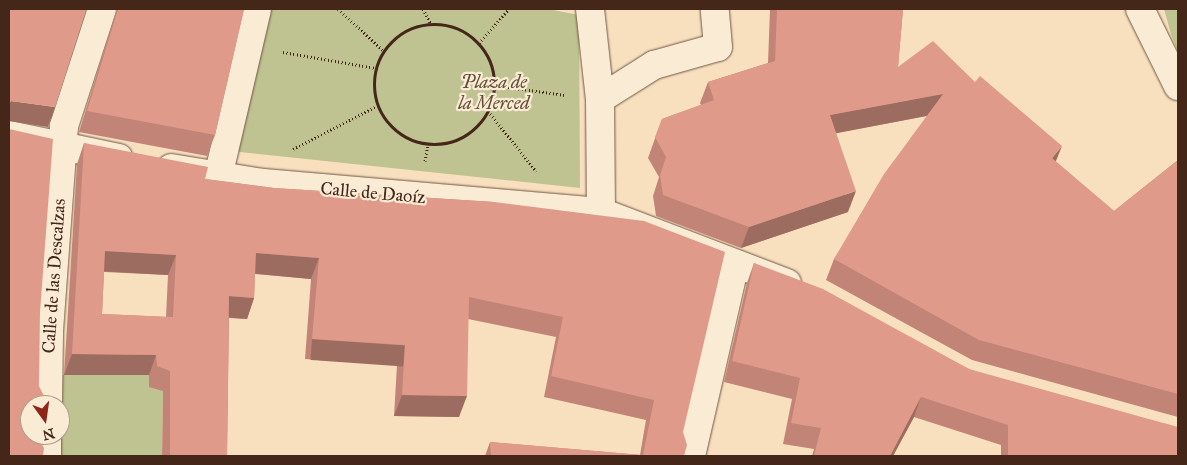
<!DOCTYPE html>
<meta charset="utf-8">
<style>
body{margin:0}
#map{position:relative;width:1187px;height:465px;overflow:hidden;background:#f8e0bf;font-family:"IM FELL Great Primer",serif}
div>[style]{position:absolute}
[style*='--x']{left:calc(var(--x)*1px);top:calc(var(--y)*1px);width:calc(var(--w)*1px);rotate:calc(var(--a)*1deg)}
.green>*{inset:0;background:#bfc291}
.path>*{height:3px;margin-top:-1.5px;transform-origin:0;background:repeating-linear-gradient(90deg,#45271a 0 1px,transparent 0 3.5px)}
.path>.ring{margin:-1.5px;padding:0;box-sizing:content-box;background:none;border:3px solid #45271a;border-radius:50%}
.roads{filter:drop-shadow(0 0 1px #725543) drop-shadow(0 0 1px #725543)}
.minor>*{height:28px;margin:-14px;padding:0 14px;transform-origin:14px;border-radius:14px;background:#faebd5}
.wall>*{inset:0;background:#c18477}
.shaded-wall>*{inset:0;background:#9d6c61;transform-origin:0 0}
.building>*{inset:0;background:#e09a8a}
span{translate:-50% -50%;white-space:nowrap;text-align:center;line-height:1.15;-webkit-text-stroke:4.5px #faebd5;paint-order:stroke}
.park-label{font-size:18px;color:#644e38;font-style:italic}
.street-label{font-size:18px;color:#45271a}
.frame{position:absolute;inset:0;border:10px solid #45271a;pointer-events:none}
.north{position:absolute;left:20px;top:395px;width:50px;height:50px;box-sizing:border-box;background:#faebd5;border:1px solid #b29d8a;border-radius:50%;rotate:166deg;font-size:14px;font-weight:700;line-height:20px;text-align:center;color:#45271a}
.north::after{content:'';display:block;margin:auto;width:18px;height:22px;background:#8f2418;clip-path:polygon(50% 0,100% 100%,50% 72%,0 100%)}
</style>
<div id="map">
<div class="green">
<div style="clip-path:polygon(264px 9px,548px 9px,579px 15px,580px 188px,231px 151px)"></div>
<div style="clip-path:polygon(1164px 9px,1178px 9px,1178px 52px,1171px 34px)"></div>
<div style="clip-path:polygon(60px 375px,149px 375px,163px 391px,162px 456px,59px 456px)"></div>
</div>
<div class="path">
<div style="--x:338;--y:9;--w:62;--a:42.4"></div>
<div style="--x:423;--y:9;--w:17;--a:62"></div>
<div class="ring" style="left:374px;top:24px;width:117px;height:117px"></div>
<div style="--x:479;--y:43;--w:45;--a:-48.6"></div>
<div style="--x:283;--y:52;--w:94;--a:9.8"></div>
<div style="--x:494;--y:85;--w:72;--a:8"></div>
<div style="--x:488;--y:111;--w:77;--a:51.3"></div>
<div style="--x:293;--y:149;--w:94;--a:-27.1"></div>
<div style="--x:425;--y:161;--w:17;--a:-80"></div>
</div>
<div class="roads">
<div class="minor">
<div style="--x:590;--y:9;--w:91;--a:83.7"></div>
<div style="--x:600;--y:99;--w:113;--a:89.5"></div>
<div style="--x:1140;--y:9;--w:86;--a:63.7"></div>
<div style="--x:600;--y:99;--w:64;--a:-32.2"></div>
<div style="--x:654;--y:65;--w:66;--a:-15.7"></div>
<div style="--x:718;--y:47;--w:38;--a:-95"></div>
<div style="--x:9;--y:135;--w:112;--a:11.8"></div>
<div style="--x:171;--y:168;--w:93;--a:9.3"></div>
<div style="--x:263;--y:183;--w:339;--a:4.9"></div>
<div style="--x:601;--y:212;--w:199;--a:20.9"></div>
<div style="--x:218;--y:177;--w:172;--a:-76.9"></div>
<div style="--x:48;--y:405;--w:74;--a:-89.2"></div>
<div style="--x:49;--y:331;--w:206;--a:-85.8"></div>
<div style="--x:64;--y:126;--w:123;--a:-72"></div>
<div style="--x:47;--y:456;--w:21;--a:-90"></div>
<div style="--x:691;--y:456;--w:197;--a:-77.1"></div>
</div>
</div>
<div class="wall">
<div style="clip-path:polygon(117px 9px,244px 9px,215px 135px,207px 156px,79px 132px)"></div>
<div style="clip-path:polygon(770px 9px,903px 9px,898px 67px,1056px 162px,1114px 211px,1178px 160px,1178px 417px,972px 360px,826px 280px,834px 259px,927px 116px,836px 133px,848px 212px,741px 248px,656px 216px,653px 196px,659px 177px,648px 158px,662px 119px,701px 105px,700px 103px,708px 82px,768px 63px)"></div>
<div style="clip-path:polygon(evenodd,84px 143px,205px 179px,274px 188px,494px 202px,683px 432px,684px 456px,485px 456px,490px 442px,640px 455px,646px 420px,544px 397px,556px 337px,468px 319px,459px 417px,394px 416px,397px 365px,305px 359px,311px 279px,255px 274px,254px 298px,247px 319px,229px 318px,227px 456px,162px 456px,163px 391px,149px 387px,149px 375px,64px 375px,77px 164px,84px 143px,104px 272px,168px 275px,166px 317px,102px 314px,104px 272px)"></div>
<div style="clip-path:polygon(754px 263px,969px 369px,1178px 456px,1001px 456px,1001px 445px,914px 417px,893px 456px,812px 456px,814px 449px,783px 444px,792px 399px,724px 382px,747px 283px)"></div>
</div>
<div class="shaded-wall">
<div style="clip-path:polygon(943px 94px,936px 114px,822px 136px,830px 115px)"></div>
<div style="clip-path:polygon(11px 101px,55px 107px,48px 127px,9px 121px,9px 104px)"></div>
<div style="clip-path:polygon(1062px 146px,1054px 166px,1052px 158px)"></div>
<div style="clip-path:polygon(856px 191px,848px 212px,741px 248px,749px 227px)"></div>
<div style="clip-path:polygon(105px 251px,176px 255px,168px 275px,98px 271px)"></div>
<div style="clip-path:polygon(256px 253px,319px 258px,311px 279px,248px 273px)"></div>
<div style="clip-path:polygon(229px 296px,254px 298px,247px 319px,222px 317px)"></div>
<div style="left:312px;top:339px;width:93px;height:21px;rotate:4deg"></div>
<div style="clip-path:polygon(72px 354px,156px 355px,149px 375px,64px 375px)"></div>
<div style="clip-path:polygon(402px 395px,467px 396px,459px 417px,394px 416px)"></div>
<div style="clip-path:polygon(921px 397px,914px 417px,893px 456px,890px 456px)"></div>
</div>
<div class="building">
<div style="clip-path:polygon(9px 9px,86px 9px,55px 107px,11px 101px,9px 104px)"></div>
<div style="clip-path:polygon(118px 9px,244px 9px,215px 135px,87px 111px)"></div>
<div style="clip-path:polygon(777px 9px,903px 9px,898px 67px,933px 41px,975px 82px,980px 76px,1062px 146px,1052px 158px,1114px 211px,1178px 160px,1178px 394px,979px 340px,834px 259px,884px 174px,943px 94px,830px 115px,856px 191px,749px 227px,663px 195px,660px 175px,666px 157px,655px 137px,662px 119px,714px 100px,708px 82px,775px 61px)"></div>
<div style="clip-path:polygon(9px 129px,53px 139px,40px 312px,39px 386px,44px 396px,42px 405px,30px 405px,30px 435px,38px 435px,38px 437px,44px 448px,43px 456px,9px 456px)"></div>
<div style="clip-path:polygon(evenodd,84px 143px,208px 167px,205px 179px,274px 188px,494px 202px,644px 221px,725px 252px,683px 432px,687px 445px,684px 456px,491px 456px,490px 442px,643px 455px,654px 400px,551px 376px,563px 317px,469px 297px,467px 396px,402px 395px,405px 345px,312px 339px,319px 258px,256px 253px,254px 298px,229px 296px,227px 456px,170px 456px,170px 371px,157px 366px,156px 355px,72px 354px,84px 143px,105px 251px,176px 255px,173px 317px,102px 314px,105px 251px)"></div>
<div style="clip-path:polygon(754px 263px,823px 289px,969px 369px,1178px 427px,1178px 456px,1015px 456px,1008px 455px,1008px 425px,921px 397px,890px 456px,814px 456px,821px 428px,791px 423px,800px 378px,732px 361px)"></div>
</div>
<div class="park-label">
<span style="left:494px;top:93px">Plaza de<br>la Merced</span>
</div>
<div class="street-label">
<span style="left:373px;top:193px;rotate:5deg">Calle de Daoíz</span>
<span style="left:54px;top:276px;rotate:-86deg">Calle de las Descalzas</span>
</div>
<div class="frame"></div>
<div class="north">N</div>
</div>
